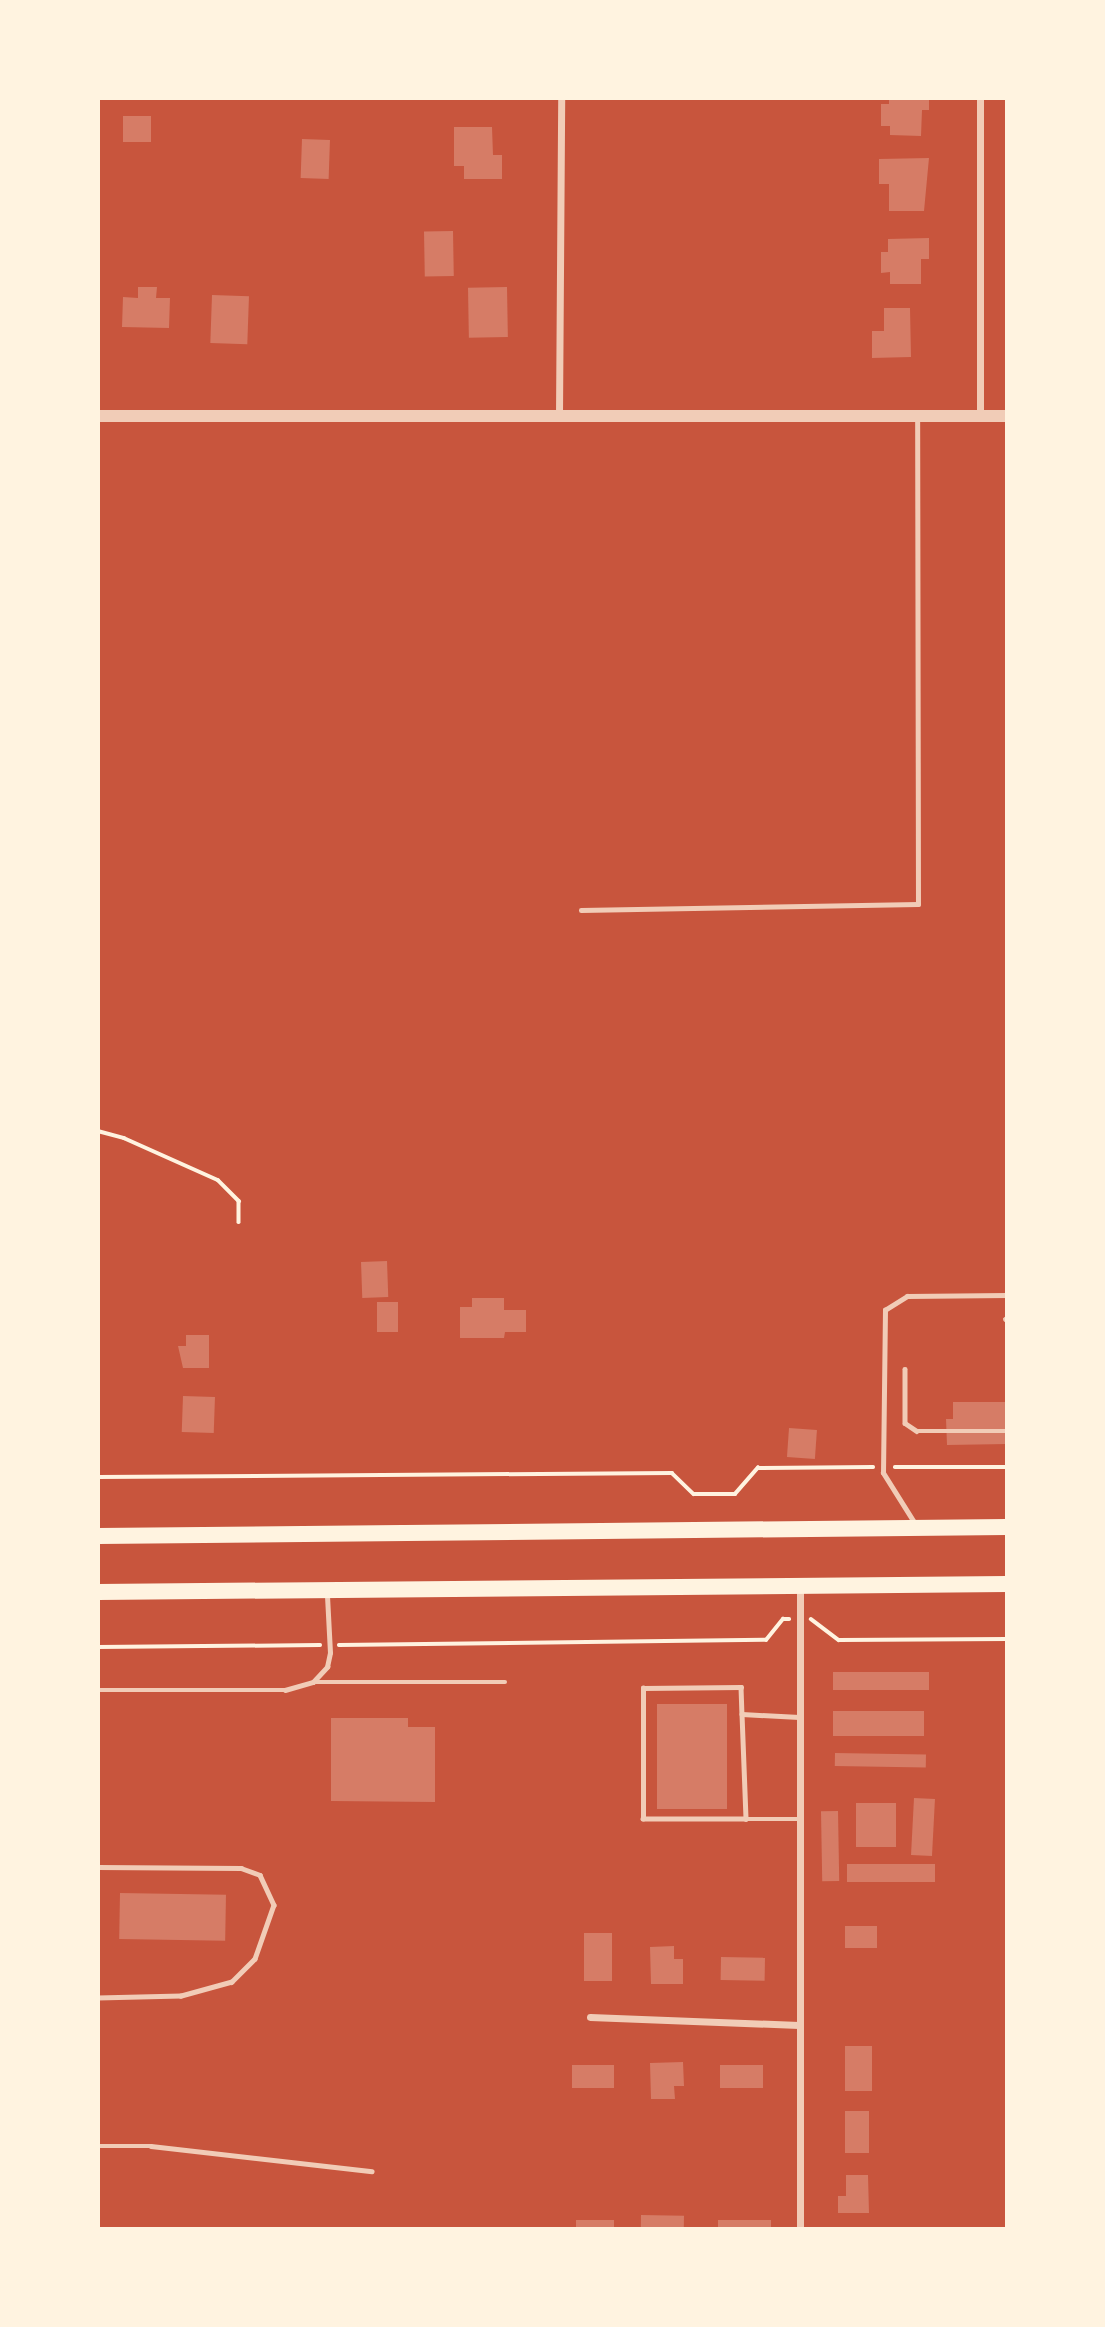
<!DOCTYPE html>
<style>
body{margin:0}
#map{position:relative;width:1105px;height:2327px;overflow:hidden;background:#c8553d;font-family:Roboto,sans-serif}
div>[style]{position:absolute}
[style*='--x']{left:calc(var(--x)*1px);top:calc(var(--y)*1px);width:calc(var(--w)*1px);rotate:calc(var(--a)*1deg)}
.building>*{inset:0;background:#d67c66;transform-origin:0 0}
.path>*{height:3.5px;margin:-1.75px;padding:0 1.75px;transform-origin:1.75px;border-radius:1.75px;background:#fff3e0}
.service>*{height:4.5px;margin:-2.25px;padding:0 2.25px;transform-origin:2.25px;border-radius:2.25px;background:#f1ccb7}
.minor>*{height:7px;margin:-3.5px;padding:0 3.5px;transform-origin:3.5px;border-radius:3.5px;background:#f1ccb7}
.tertiary>*{height:12px;margin:-6px;padding:0 6px;transform-origin:6px;border-radius:6px;background:#f1ccb7}
.trunk>*{height:16px;margin:-8px;padding:0 8px;transform-origin:8px;border-radius:8px;background:#fff3e0}
span{translate:-50% -50%;white-space:nowrap;text-align:center;line-height:1.15;-webkit-text-stroke:7px #fff3e0;paint-order:stroke}
.frame{position:absolute;inset:0;border:100px solid #fff3e0;pointer-events:none}
</style>
<div id="map">
<div class="building">
<div style="clip-path:polygon(889px 98px,929px 98px,929px 110px,922px 110px,921px 136px,890px 135px,890px 126px,881px 126px,881px 104px,889px 104px)"></div>
<div style="left:123px;top:116px;width:28px;height:26px"></div>
<div style="clip-path:polygon(454px 127px,492px 127px,493px 155px,502px 155px,502px 179px,464px 179px,464px 166px,454px 166px)"></div>
<div style="left:302px;top:139px;width:28px;height:39px;rotate:2deg"></div>
<div style="clip-path:polygon(929px 158px,924px 211px,889px 211px,889px 184px,879px 184px,879px 159px)"></div>
<div style="left:453px;top:231px;width:45px;height:29px;rotate:89deg"></div>
<div style="clip-path:polygon(929px 238px,929px 259px,921px 259px,921px 284px,890px 284px,890px 272px,881px 273px,881px 252px,888px 252px,888px 239px)"></div>
<div style="clip-path:polygon(138px 287px,157px 287px,156px 298px,170px 298px,169px 328px,122px 327px,123px 297px,138px 298px)"></div>
<div style="left:507px;top:287px;width:50px;height:39px;rotate:89deg"></div>
<div style="left:212px;top:295px;width:37px;height:48px;rotate:2deg"></div>
<div style="clip-path:polygon(884px 308px,910px 308px,911px 357px,872px 358px,872px 331px,884px 331px)"></div>
<div style="left:387px;top:1261px;width:36px;height:26px;rotate:88deg"></div>
<div style="clip-path:polygon(472px 1298px,504px 1298px,504px 1310px,526px 1310px,526px 1332px,505px 1332px,504px 1338px,460px 1338px,460px 1307px,472px 1307px)"></div>
<div style="left:377px;top:1302px;width:21px;height:30px"></div>
<div style="clip-path:polygon(186px 1335px,209px 1335px,209px 1368px,183px 1368px,178px 1346px,186px 1346px)"></div>
<div style="left:183px;top:1396px;width:32px;height:36px;rotate:2deg"></div>
<div style="clip-path:polygon(953px 1402px,1007px 1402px,1007px 1444px,947px 1445px,946px 1419px,953px 1419px)"></div>
<div style="left:789px;top:1428px;width:28px;height:29px;rotate:4deg"></div>
<div style="left:833px;top:1672px;width:96px;height:18px"></div>
<div style="left:657px;top:1704px;width:70px;height:105px"></div>
<div style="left:833px;top:1711px;width:91px;height:25px"></div>
<div style="clip-path:polygon(331px 1718px,408px 1718px,408px 1727px,435px 1727px,435px 1802px,331px 1801px)"></div>
<div style="left:835px;top:1753px;width:91px;height:13px;rotate:1deg"></div>
<div style="left:914px;top:1798px;width:21px;height:57px;rotate:3deg"></div>
<div style="left:856px;top:1803px;width:40px;height:44px"></div>
<div style="left:838px;top:1811px;width:70px;height:17px;rotate:89deg"></div>
<div style="left:847px;top:1864px;width:88px;height:18px"></div>
<div style="left:120px;top:1893px;width:106px;height:46px;rotate:1deg"></div>
<div style="left:845px;top:1926px;width:32px;height:22px"></div>
<div style="left:584px;top:1933px;width:28px;height:48px"></div>
<div style="clip-path:polygon(674px 1946px,674px 1959px,683px 1959px,683px 1984px,651px 1984px,650px 1947px)"></div>
<div style="left:721px;top:1957px;width:44px;height:23px;rotate:1deg"></div>
<div style="left:845px;top:2046px;width:27px;height:45px"></div>
<div style="clip-path:polygon(683px 2062px,684px 2086px,674px 2086px,675px 2099px,651px 2099px,650px 2063px)"></div>
<div style="left:572px;top:2065px;width:42px;height:23px"></div>
<div style="left:763px;top:2065px;width:23px;height:43px;rotate:90deg"></div>
<div style="left:845px;top:2111px;width:24px;height:42px"></div>
<div style="clip-path:polygon(846px 2175px,868px 2175px,869px 2213px,838px 2213px,838px 2196px,846px 2196px)"></div>
<div style="left:641px;top:2215px;width:43px;height:14px;rotate:1deg"></div>
<div style="left:576px;top:2220px;width:38px;height:9px"></div>
<div style="left:771px;top:2220px;width:9px;height:53px;rotate:90deg"></div>
</div>
<div class="path">
<div style="--x:98;--y:1131;--w:27;--a:15"></div>
<div style="--x:124;--y:1138;--w:103;--a:24.1"></div>
<div style="--x:218;--y:1180;--w:30;--a:45"></div>
<div style="--x:239;--y:1201;--w:21;--a:90"></div>
<div style="--x:895;--y:1467;--w:112;--a:0"></div>
<div style="--x:98;--y:1477;--w:574;--a:-0.4"></div>
<div style="--x:672;--y:1473;--w:30;--a:44"></div>
<div style="--x:694;--y:1494;--w:41;--a:0"></div>
<div style="--x:735;--y:1494;--w:35;--a:-49"></div>
<div style="--x:758;--y:1468;--w:115;--a:-0.5"></div>
<div style="--x:811;--y:1619;--w:35;--a:37"></div>
<div style="--x:839;--y:1640;--w:168;--a:-0.3"></div>
<div style="--x:339;--y:1645;--w:427;--a:-0.7"></div>
<div style="--x:766;--y:1640;--w:27;--a:-51"></div>
<div style="--x:783;--y:1619;--w:6;--a:0"></div>
<div style="--x:98;--y:1647;--w:222;--a:-0.5"></div>
</div>
<div class="service">
<div style="--x:581;--y:910;--w:337;--a:-1"></div>
<div style="--x:918;--y:904;--w:488;--a:-90.1"></div>
<div style="--x:1005;--y:1319;--w:2;--a:-27"></div>
<div style="--x:905;--y:1369;--w:54;--a:90"></div>
<div style="--x:905;--y:1423;--w:14;--a:34"></div>
<div style="--x:917;--y:1431;--w:90;--a:0"></div>
<div style="--x:915;--y:1524;--w:60;--a:-122.1"></div>
<div style="--x:883;--y:1473;--w:163;--a:-89.3"></div>
<div style="--x:885;--y:1310;--w:26;--a:-32"></div>
<div style="--x:907;--y:1296;--w:100;--a:-0.6"></div>
<div style="--x:314;--y:1682;--w:191;--a:0"></div>
<div style="--x:98;--y:1690;--w:187;--a:0"></div>
<div style="--x:285;--y:1690;--w:29;--a:-16"></div>
<div style="--x:313;--y:1682;--w:21;--a:-47"></div>
<div style="--x:327;--y:1667;--w:14;--a:-78"></div>
<div style="--x:330;--y:1653;--w:58;--a:-93"></div>
<div style="--x:742;--y:1714;--w:105;--a:87.8"></div>
<div style="--x:746;--y:1819;--w:103;--a:180"></div>
<div style="--x:643;--y:1819;--w:131;--a:-90"></div>
<div style="--x:643;--y:1688;--w:98;--a:-0.6"></div>
<div style="--x:741;--y:1687;--w:27;--a:88"></div>
<div style="--x:742;--y:1714;--w:57;--a:3"></div>
<div style="--x:746;--y:1819;--w:54;--a:0"></div>
<div style="--x:98;--y:1867;--w:143;--a:0.4"></div>
<div style="--x:241;--y:1868;--w:20;--a:20"></div>
<div style="--x:260;--y:1875;--w:33;--a:65"></div>
<div style="--x:274;--y:1905;--w:57;--a:109.4"></div>
<div style="--x:255;--y:1959;--w:33;--a:135"></div>
<div style="--x:232;--y:1982;--w:53;--a:164.6"></div>
<div style="--x:181;--y:1996;--w:83;--a:178.6"></div>
<div style="--x:98;--y:2146;--w:53;--a:0"></div>
<div style="--x:151;--y:2146;--w:222;--a:6.5"></div>
</div>
<div class="minor">
<div style="--x:559;--y:415;--w:317;--a:-89.6"></div>
<div style="--x:980;--y:416;--w:318;--a:-90"></div>
<div style="--x:800;--y:1587;--w:642;--a:90"></div>
<div style="--x:590;--y:2017;--w:209;--a:2.2"></div>
</div>
<div class="tertiary">
<div style="--x:98;--y:416;--w:909;--a:0"></div>
</div>
<div class="trunk">
<div style="--x:98;--y:1536;--w:909;--a:-0.57"></div>
<div style="--x:98;--y:1592;--w:909;--a:-0.5"></div>
</div>
<div class="frame"></div>
</div>
